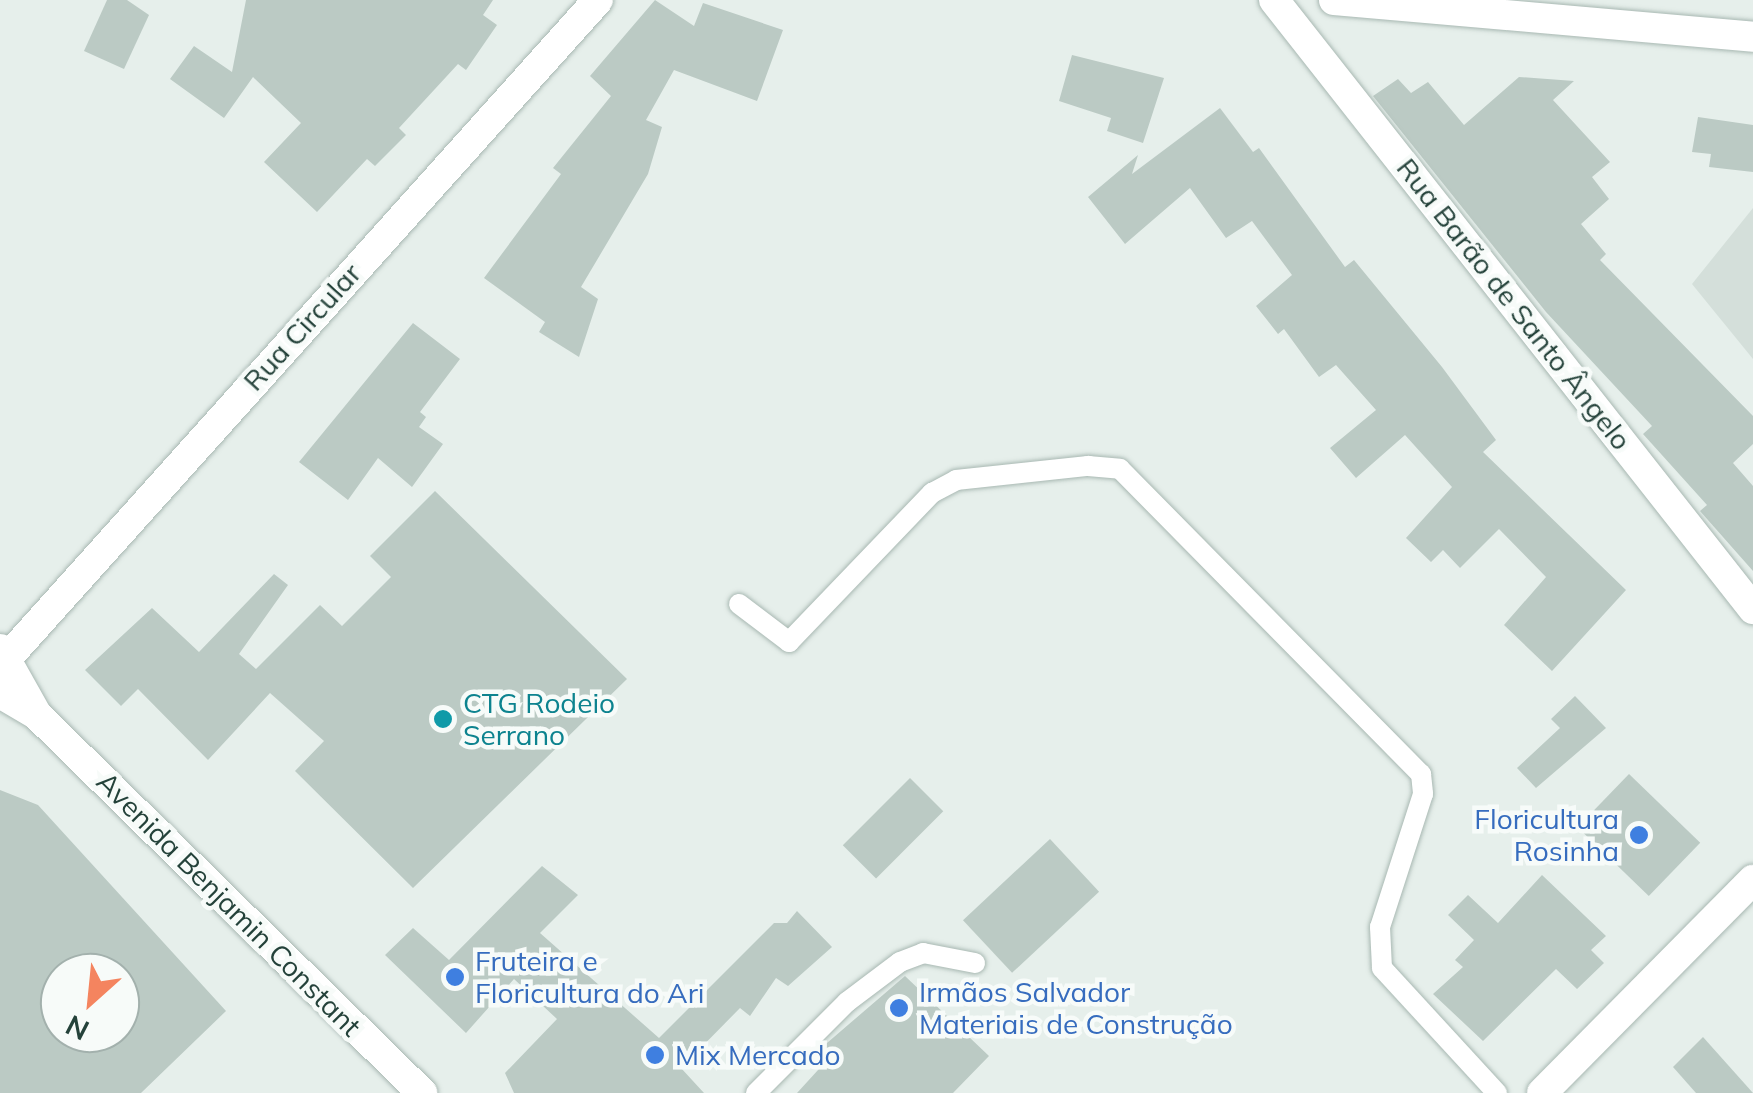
<!DOCTYPE html>
<meta charset="utf-8">
<style>
body{margin:0}
#map{position:relative;width:1753px;height:1093px;overflow:hidden;background:#e6efeb;font-family:Mulish,sans-serif}
div>[style]{position:absolute}
[style*='--x']{left:calc(var(--x)*1px);top:calc(var(--y)*1px);width:calc(var(--w)*1px);rotate:calc(var(--a)*1deg)}
.built>*{inset:0;background:#d4dfda}
.building>*{inset:0;background:#bbcac4;transform-origin:0 0}
.roads{filter:drop-shadow(0 0 2px #a8b8b2) drop-shadow(0 0 2px #a8b8b2)}
.lane>*{height:20px;margin:-10px;padding:0 10px;transform-origin:10px;border-radius:10px;background:#fff}
.street>*{height:30px;margin:-15px;padding:0 15px;transform-origin:15px;border-radius:15px;background:#fff}
.secondary>*{height:30px;margin:-15px;padding:0 15px;transform-origin:15px;border-radius:15px;background:#fff}
.dots>*{width:28px;height:28px;translate:-50% -50%;box-sizing:border-box;border:5px solid #f7fbf9;border-radius:50%}
span{translate:-50% -50%;white-space:nowrap;text-align:center;line-height:1.15;-webkit-text-stroke:9px #f7fbf9;paint-order:stroke}
.street-label{font-size:28px;color:#24423a}
.culture-label{font-size:28px;color:#0d838f}
.left{translate:0 -50%;text-align:left}
.shop-label{font-size:28px;color:#366cbe}
.right{translate:-100% -50%;text-align:right}
.north{position:absolute;left:40px;top:953px;width:100px;height:100px;box-sizing:border-box;background:#f7fbf9;border:2px solid #a3b1ad;border-radius:50%;rotate:207deg;font-size:28px;font-weight:700;line-height:40px;text-align:center;color:#24423a}
.north::after{content:'';display:block;margin:auto;width:35px;height:45px;background:#f4845f;clip-path:polygon(50% 0,100% 100%,50% 72%,0 100%)}
</style>
<div id="map">
<div class="built">
<div style="clip-path:polygon(1753px 208px,1753px 359px,1692px 284px)"></div>
</div>
<div class="building">
<div style="clip-path:polygon(107px 0,127px 0,149px 15px,124px 69px,84px 51px)"></div>
<div style="clip-path:polygon(246px 0,493px 0,483px 15px,497px 25px,466px 70px,458px 64px,399px 128px,406px 135px,375px 166px,367px 159px,317px 212px,264px 162px,301px 123px,253px 77px,224px 118px,170px 79px,194px 46px,232px 72px)"></div>
<div style="clip-path:polygon(655px 0,694px 26px,703px 3px,783px 30px,757px 101px,674px 70px,646px 120px,662px 127px,648px 174px,581px 287px,598px 299px,579px 357px,539px 332px,545px 322px,484px 278px,561px 174px,553px 168px,611px 96px,590px 76px)"></div>
<div style="clip-path:polygon(1072px 55px,1164px 78px,1143px 143px,1107px 131px,1111px 118px,1059px 101px)"></div>
<div style="clip-path:polygon(1519px 77px,1574px 81px,1553px 100px,1610px 162px,1592px 177px,1609px 199px,1581px 224px,1606px 254px,1600px 260px,1753px 416px,1753px 444px,1733px 463px,1753px 486px,1753px 571px,1700px 511px,1707px 505px,1643px 434px,1652px 426px,1546px 312px,1373px 96px,1398px 79px,1411px 93px,1428px 82px,1464px 125px)"></div>
<div style="clip-path:polygon(1220px 108px,1253px 152px,1259px 148px,1345px 267px,1354px 260px,1442px 367px,1496px 440px,1483px 452px,1626px 590px,1552px 671px,1504px 625px,1546px 577px,1499px 529px,1460px 568px,1443px 550px,1431px 562px,1406px 538px,1452px 487px,1405px 435px,1356px 478px,1330px 448px,1376px 410px,1336px 365px,1319px 377px,1284px 329px,1278px 334px,1256px 306px,1292px 275px,1252px 221px,1226px 238px,1190px 188px,1125px 244px,1088px 197px,1138px 155px,1132px 174px)"></div>
<div style="clip-path:polygon(1698px 117px,1753px 125px,1753px 172px,1709px 167px,1711px 154px,1692px 152px)"></div>
<div style="clip-path:polygon(413px 323px,460px 359px,420px 412px,426px 417px,419px 427px,443px 444px,412px 487px,378px 458px,348px 500px,299px 462px)"></div>
<div style="clip-path:polygon(435px 491px,627px 679px,413px 888px,295px 771px,324px 741px,270px 693px,208px 760px,138px 689px,121px 706px,85px 670px,152px 608px,199px 652px,274px 574px,288px 585px,239px 654px,256px 669px,320px 605px,342px 626px,391px 577px,370px 556px)"></div>
<div style="clip-path:polygon(1575px 696px,1606px 728px,1536px 788px,1517px 768px,1560px 728px,1551px 719px)"></div>
<div style="left:1629px;top:774px;width:99px;height:74px;rotate:44deg"></div>
<div style="left:910px;top:778px;width:47px;height:95px;rotate:45deg"></div>
<div style="clip-path:polygon(evenodd,0 790px,38px 805px,226px 1011px,141px 1093px,0 1093px,0 790px,60px 973px,120px 973px,120px 1033px,60px 1033px,60px 973px)"></div>
<div style="left:1050px;top:839px;width:72px;height:119px;rotate:47deg"></div>
<div style="clip-path:polygon(542px 866px,578px 895px,540px 933px,659px 1038px,774px 923px,787px 923px,797px 911px,832px 947px,788px 986px,776px 978px,750px 1016px,740px 1008px,681px 1068px,704px 1093px,514px 1093px,505px 1073px,557px 1019px,514px 979px,466px 1033px,385px 955px,413px 928px,449px 960px)"></div>
<div style="clip-path:polygon(1542px 875px,1606px 936px,1591px 950px,1604px 963px,1577px 989px,1556px 969px,1483px 1041px,1433px 994px,1463px 967px,1455px 960px,1474px 940px,1448px 915px,1468px 895px,1498px 923px)"></div>
<div style="clip-path:polygon(905px 976px,989px 1056px,953px 1093px,797px 1093px,829px 1058px,820px 1049px)"></div>
<div style="clip-path:polygon(1703px 1037px,1753px 1093px,1696px 1093px,1673px 1067px)"></div>
</div>
<div class="roads">
<div class="lane">
<div style="--x:739;--y:604;--w:63;--a:37.2"></div>
<div style="--x:789;--y:642;--w:207;--a:-46.2"></div>
<div style="--x:932;--y:493;--w:27;--a:-28"></div>
<div style="--x:956;--y:480;--w:133;--a:-6.1"></div>
<div style="--x:1088;--y:466;--w:32;--a:5"></div>
<div style="--x:1120;--y:469;--w:429;--a:45.4"></div>
<div style="--x:1421;--y:774;--w:20;--a:84"></div>
<div style="--x:1423;--y:794;--w:140;--a:107.9"></div>
<div style="--x:1380;--y:927;--w:41;--a:87.2"></div>
<div style="--x:1382;--y:968;--w:170;--a:47.4"></div>
<div style="--x:756;--y:1093;--w:129;--a:-45"></div>
<div style="--x:847;--y:1002;--w:66;--a:-37"></div>
<div style="--x:900;--y:962;--w:25;--a:-21"></div>
<div style="--x:923;--y:953;--w:53;--a:10.9"></div>
</div>
<div class="street">
<div style="--x:0;--y:666;--w:895;--a:-48.08"></div>
</div>
<div class="secondary">
<div style="--x:1274;--y:0;--w:775;--a:51.81"></div>
<div style="--x:1334;--y:0;--w:421;--a:5"></div>
<div style="--x:0;--y:649;--w:76;--a:60.7"></div>
<div style="--x:0;--y:693;--w:43;--a:30.7"></div>
<div style="--x:37;--y:715;--w:540;--a:44.47"></div>
<div style="--x:1542;--y:1093;--w:300;--a:-45.3"></div>
</div>
</div>
<div class="dots">
<div style="left:443px;top:719px;background:#0f9aa8"></div>
<div style="left:1639px;top:835px;background:#3f7fe0"></div>
<div style="left:455px;top:977px;background:#3f7fe0"></div>
<div style="left:899px;top:1008px;background:#3f7fe0"></div>
<div style="left:655px;top:1055px;background:#3f7fe0"></div>
</div>
<div class="street-label">
<span style="left:1514px;top:304px;rotate:52deg">Rua Barão de Santo Ângelo</span>
<span style="left:302px;top:327px;rotate:-48deg">Rua Circular</span>
<span style="left:229px;top:904px;rotate:45deg">Avenida Benjamin Constant</span>
</div>
<div class="culture-label">
<span class="left" style="left:463px;top:719px">CTG Rodeio<br>Serrano</span>
</div>
<div class="shop-label">
<span class="right" style="left:1619px;top:835px">Floricultura<br>Rosinha</span>
<span class="left" style="left:475px;top:977px">Fruteira e<br>Floricultura do Ari</span>
<span class="left" style="left:919px;top:1008px">Irmãos Salvador<br>Materiais de Construção</span>
<span class="left" style="left:675px;top:1055px">Mix Mercado</span>
</div>
<div class="north">N</div>
</div>
